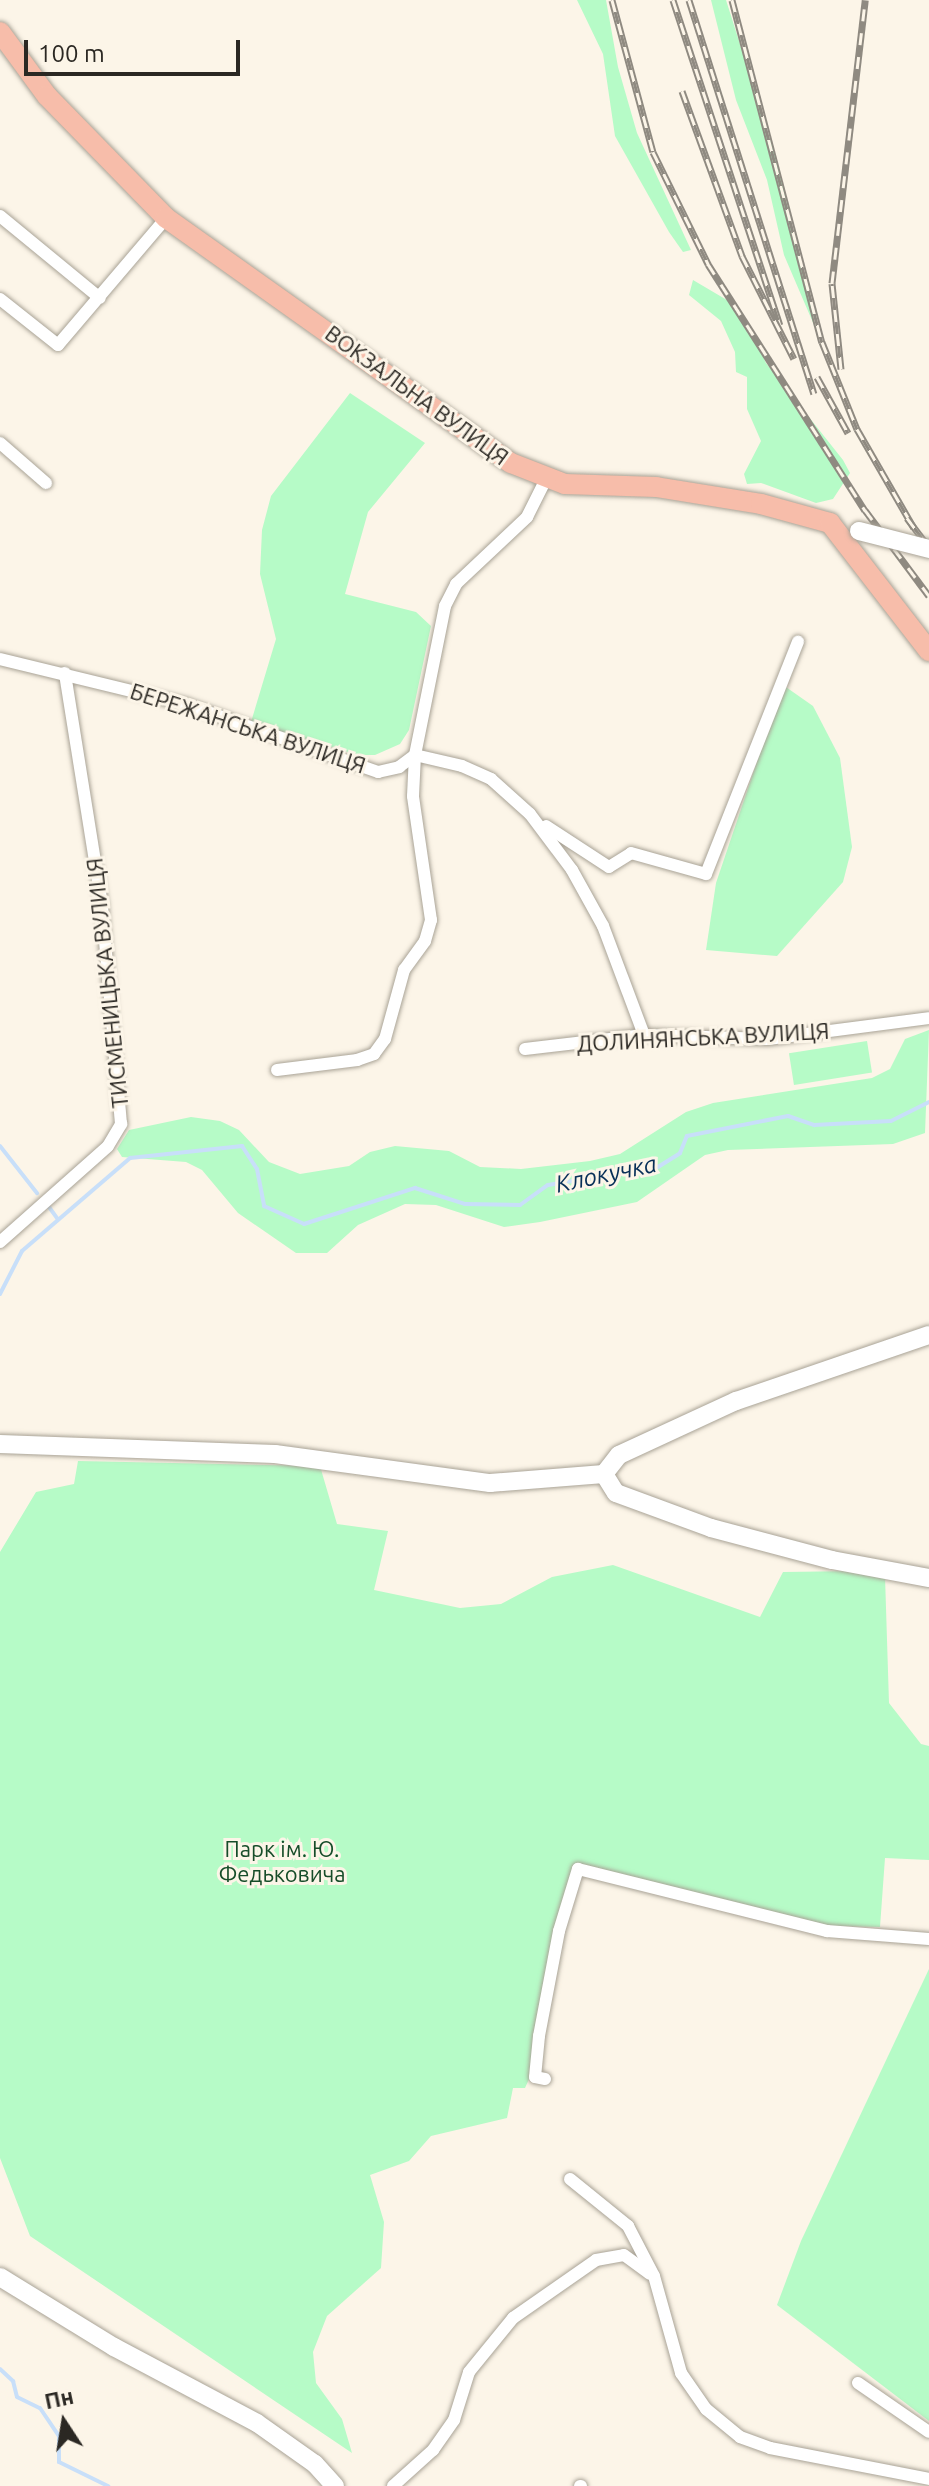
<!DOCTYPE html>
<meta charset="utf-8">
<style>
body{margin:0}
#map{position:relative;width:929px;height:2486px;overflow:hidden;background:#fcf5e8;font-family:Ubuntu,sans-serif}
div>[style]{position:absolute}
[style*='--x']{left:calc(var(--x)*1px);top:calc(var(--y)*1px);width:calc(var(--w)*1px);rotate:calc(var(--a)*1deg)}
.green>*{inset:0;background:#b6fbc7;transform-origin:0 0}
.stream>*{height:4px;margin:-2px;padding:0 2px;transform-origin:2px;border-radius:2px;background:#c8dff9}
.roads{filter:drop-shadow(0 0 2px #a9a396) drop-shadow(0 0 2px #a9a396)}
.street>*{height:12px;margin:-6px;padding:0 6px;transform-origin:6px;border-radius:6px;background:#fff}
.secondary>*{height:18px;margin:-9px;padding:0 9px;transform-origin:9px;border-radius:9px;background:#fff}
.primary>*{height:20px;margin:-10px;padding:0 10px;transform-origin:10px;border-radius:10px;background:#f7bdaa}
.rail>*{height:7px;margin-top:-3.5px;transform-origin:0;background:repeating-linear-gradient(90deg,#fcf5e8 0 12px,#8f8a81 0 24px);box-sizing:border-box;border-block:2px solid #8f8a81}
.bridges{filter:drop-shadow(0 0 2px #a9a396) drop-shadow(0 0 2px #a9a396)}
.secondary-bridge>*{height:18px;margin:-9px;padding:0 9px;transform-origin:9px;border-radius:9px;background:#fff}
span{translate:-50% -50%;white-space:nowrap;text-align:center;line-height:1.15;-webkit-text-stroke:6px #fcf5e8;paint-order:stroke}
.street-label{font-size:22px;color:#2b2823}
.park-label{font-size:22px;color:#164d29}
.water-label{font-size:24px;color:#072f57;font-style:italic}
.north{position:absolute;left:24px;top:2382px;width:80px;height:80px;-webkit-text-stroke:6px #fcf5e8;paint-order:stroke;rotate:348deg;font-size:22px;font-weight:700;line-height:32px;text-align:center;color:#2b2823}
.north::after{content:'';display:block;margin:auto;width:28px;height:36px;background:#2b2823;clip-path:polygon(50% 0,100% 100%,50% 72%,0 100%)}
.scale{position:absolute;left:24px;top:40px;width:216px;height:36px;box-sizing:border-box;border:4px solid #2b2823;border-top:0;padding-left:10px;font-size:24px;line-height:28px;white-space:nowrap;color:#2b2823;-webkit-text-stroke:6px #fcf5e8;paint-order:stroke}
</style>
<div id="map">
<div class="green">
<div style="clip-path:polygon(577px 0,606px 0,618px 67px,637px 133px,691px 250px,683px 252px,669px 232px,615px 136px,603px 54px)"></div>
<div style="clip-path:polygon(711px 0,726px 0,733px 22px,777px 162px,817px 332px,784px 255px,767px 180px,736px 100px)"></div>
<div style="clip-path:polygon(693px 280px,732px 303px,746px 319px,766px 363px,843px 460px,850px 473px,833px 499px,816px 503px,761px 483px,747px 484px,744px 474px,761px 441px,747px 409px,747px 377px,736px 372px,735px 352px,721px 321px,689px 295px)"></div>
<div style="clip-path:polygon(350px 393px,425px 443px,368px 512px,345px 594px,416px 612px,431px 626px,409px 730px,400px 744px,375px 755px,357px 755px,251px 722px,276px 639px,260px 574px,262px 530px,271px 496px)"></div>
<div style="clip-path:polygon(783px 685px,813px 706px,840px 758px,852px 847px,843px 882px,777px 956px,706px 950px,716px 883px)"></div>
<div style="clip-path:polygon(929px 1030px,925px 1133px,893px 1144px,728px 1150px,705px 1155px,637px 1202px,540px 1222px,504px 1227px,436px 1205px,405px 1204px,358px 1225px,327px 1253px,296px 1253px,238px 1213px,202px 1170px,186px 1162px,122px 1157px,117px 1149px,129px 1130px,191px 1117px,220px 1121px,239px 1130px,269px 1162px,300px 1174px,349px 1166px,370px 1152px,395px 1146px,449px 1151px,480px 1167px,521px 1169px,590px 1161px,620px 1154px,686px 1112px,713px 1103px,872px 1078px,890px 1069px,905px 1039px)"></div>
<div style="left:867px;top:1041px;width:32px;height:79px;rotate:81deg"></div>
<div style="clip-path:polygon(78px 1461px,320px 1466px,337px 1524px,388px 1531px,374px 1590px,460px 1608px,501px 1604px,552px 1577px,613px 1565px,760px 1617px,783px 1572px,857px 1571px,885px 1576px,889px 1703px,921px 1744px,929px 1746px,929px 1860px,885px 1858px,880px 1927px,830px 1926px,574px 1864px,554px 1933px,530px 2077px,525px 2088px,513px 2088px,507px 2118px,431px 2136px,409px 2161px,370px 2175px,384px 2222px,381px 2268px,327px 2316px,313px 2352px,316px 2383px,342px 2419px,352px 2453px,30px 2236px,0 2158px,0 1552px,36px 1492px,74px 1484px)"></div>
<div style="clip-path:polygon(929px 1969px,929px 2421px,777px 2305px,801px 2241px)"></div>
</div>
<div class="stream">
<div style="--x:0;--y:1146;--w:60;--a:51.8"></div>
<div style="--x:49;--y:1207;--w:14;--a:54"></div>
<div style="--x:0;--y:1294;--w:48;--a:-62.9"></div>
<div style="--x:22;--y:1251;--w:143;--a:-40.7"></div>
<div style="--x:130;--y:1158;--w:113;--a:-6.1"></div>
<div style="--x:242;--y:1146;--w:27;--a:57"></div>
<div style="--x:257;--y:1169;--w:38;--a:79"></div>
<div style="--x:264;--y:1206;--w:44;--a:24.2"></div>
<div style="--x:304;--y:1224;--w:117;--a:-18"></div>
<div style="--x:415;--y:1188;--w:52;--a:17.7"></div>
<div style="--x:465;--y:1204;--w:55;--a:1"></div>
<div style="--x:520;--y:1205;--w:34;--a:-36"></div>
<div style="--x:548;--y:1185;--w:111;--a:-9.3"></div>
<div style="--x:658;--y:1167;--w:26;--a:-32"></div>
<div style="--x:680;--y:1153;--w:18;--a:-68"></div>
<div style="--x:687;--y:1136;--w:103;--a:-11.2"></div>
<div style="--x:788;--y:1116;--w:28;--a:19"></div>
<div style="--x:814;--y:1125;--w:77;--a:-3"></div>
<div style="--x:891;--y:1121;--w:42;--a:-26.6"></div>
<div style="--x:0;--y:2369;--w:18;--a:43"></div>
<div style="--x:13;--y:2381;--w:16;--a:76"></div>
<div style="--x:17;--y:2397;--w:25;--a:26"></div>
<div style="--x:40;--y:2408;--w:34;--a:56"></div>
<div style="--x:59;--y:2436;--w:26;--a:90"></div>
<div style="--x:59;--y:2462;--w:55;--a:26.1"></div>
</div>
<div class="roads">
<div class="street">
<div style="--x:0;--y:216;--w:129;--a:39.4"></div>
<div style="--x:0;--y:299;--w:74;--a:38.4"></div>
<div style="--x:58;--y:345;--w:167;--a:-49.6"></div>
<div style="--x:0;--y:443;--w:61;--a:41"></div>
<div style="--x:0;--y:659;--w:190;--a:13.7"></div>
<div style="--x:185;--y:704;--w:205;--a:19.4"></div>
<div style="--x:378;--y:772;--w:22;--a:-13"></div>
<div style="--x:399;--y:767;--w:20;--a:-37"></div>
<div style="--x:415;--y:755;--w:152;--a:-78.6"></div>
<div style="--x:445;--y:606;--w:25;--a:-63"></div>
<div style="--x:456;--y:584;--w:98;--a:-43.3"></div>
<div style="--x:527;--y:517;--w:45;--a:-63.4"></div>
<div style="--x:546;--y:826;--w:75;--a:33.1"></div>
<div style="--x:609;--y:867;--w:26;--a:-32"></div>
<div style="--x:631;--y:853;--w:78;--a:15.6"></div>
<div style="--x:706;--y:874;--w:250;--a:-68.4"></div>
<div style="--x:525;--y:1049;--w:120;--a:-6.7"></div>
<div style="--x:644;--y:1035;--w:124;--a:1.8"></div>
<div style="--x:768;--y:1039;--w:162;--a:-7.4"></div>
<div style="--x:277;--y:1070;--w:81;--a:-7.1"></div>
<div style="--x:357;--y:1060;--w:18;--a:-19"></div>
<div style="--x:374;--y:1054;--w:19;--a:-54"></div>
<div style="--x:385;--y:1039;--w:72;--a:-74.6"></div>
<div style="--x:404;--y:970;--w:36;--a:-54"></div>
<div style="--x:425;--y:941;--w:22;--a:-74"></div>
<div style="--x:431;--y:920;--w:125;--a:-98.3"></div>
<div style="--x:413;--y:796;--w:41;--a:-87.2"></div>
<div style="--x:415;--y:755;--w:48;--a:13.2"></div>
<div style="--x:462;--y:766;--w:32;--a:24"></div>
<div style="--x:491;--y:779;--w:52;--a:41.9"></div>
<div style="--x:530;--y:814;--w:70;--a:53.1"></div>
<div style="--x:572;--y:870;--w:64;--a:61"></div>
<div style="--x:603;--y:926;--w:116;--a:69.4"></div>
<div style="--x:0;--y:1242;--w:144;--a:-41.6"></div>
<div style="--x:108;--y:1146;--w:26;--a:-59"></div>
<div style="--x:121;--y:1124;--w:220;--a:-95"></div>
<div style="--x:102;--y:905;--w:235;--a:-99.1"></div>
<div style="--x:545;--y:2079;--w:10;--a:-169"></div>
<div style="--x:535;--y:2077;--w:41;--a:-84.4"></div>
<div style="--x:539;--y:2036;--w:107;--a:-79.2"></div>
<div style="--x:559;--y:1931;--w:65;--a:-73"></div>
<div style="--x:578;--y:1869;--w:257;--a:14"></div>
<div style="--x:827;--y:1931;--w:102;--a:4.5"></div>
<div style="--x:570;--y:2179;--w:75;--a:39"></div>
<div style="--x:628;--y:2226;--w:56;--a:62.5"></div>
<div style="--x:654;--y:2276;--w:101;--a:74.4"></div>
<div style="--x:681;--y:2373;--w:44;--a:55.2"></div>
<div style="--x:706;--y:2409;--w:44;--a:39.5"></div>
<div style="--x:740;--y:2437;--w:32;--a:20"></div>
<div style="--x:770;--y:2448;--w:162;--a:11"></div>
<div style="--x:858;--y:2383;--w:86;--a:34.6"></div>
<div style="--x:393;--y:2486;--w:54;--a:-42"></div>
<div style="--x:433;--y:2450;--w:37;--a:-55"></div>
<div style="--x:454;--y:2420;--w:50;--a:-72.6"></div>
<div style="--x:469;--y:2372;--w:70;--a:-50.8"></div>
<div style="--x:513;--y:2318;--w:101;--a:-34.9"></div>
<div style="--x:596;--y:2260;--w:28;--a:-10"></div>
<div style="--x:624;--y:2255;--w:32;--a:36"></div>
<div style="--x:580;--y:2486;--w:1;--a:0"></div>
</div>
<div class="secondary">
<div style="--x:0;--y:1444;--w:275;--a:2.1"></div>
<div style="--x:275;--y:1454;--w:217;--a:7.7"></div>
<div style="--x:490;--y:1483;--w:114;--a:-4.5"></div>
<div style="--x:604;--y:1474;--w:24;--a:-52"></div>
<div style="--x:619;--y:1455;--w:129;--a:-24.8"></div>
<div style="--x:736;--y:1401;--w:204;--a:-18.9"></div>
<div style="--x:604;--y:1474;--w:22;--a:58"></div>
<div style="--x:616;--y:1493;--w:101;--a:20.2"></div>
<div style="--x:711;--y:1528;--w:125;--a:14.8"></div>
<div style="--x:832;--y:1560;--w:99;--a:10.5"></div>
<div style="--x:0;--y:2277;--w:134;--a:31.6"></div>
<div style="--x:114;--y:2347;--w:162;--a:28"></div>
<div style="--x:257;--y:2423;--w:71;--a:35.3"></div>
<div style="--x:315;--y:2464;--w:30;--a:48"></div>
</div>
<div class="primary">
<div style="--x:0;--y:32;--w:79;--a:53.7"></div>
<div style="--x:47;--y:96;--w:170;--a:45.7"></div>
<div style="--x:166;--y:218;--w:423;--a:35.4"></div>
<div style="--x:511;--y:463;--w:58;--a:21.3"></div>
<div style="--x:565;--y:484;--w:91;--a:1.9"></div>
<div style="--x:656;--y:487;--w:106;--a:9.2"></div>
<div style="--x:761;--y:504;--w:72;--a:15.4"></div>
<div style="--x:830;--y:523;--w:162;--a:52.3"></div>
</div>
</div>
<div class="rail">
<div style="--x:612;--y:0;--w:157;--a:74.9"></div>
<div style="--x:653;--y:152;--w:125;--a:63.8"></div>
<div style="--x:708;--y:264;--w:292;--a:57.5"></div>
<div style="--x:865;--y:510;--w:107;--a:53.3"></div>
<div style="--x:673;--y:0;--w:342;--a:71.8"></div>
<div style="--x:689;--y:0;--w:413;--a:72.4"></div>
<div style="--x:732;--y:0;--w:354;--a:75.3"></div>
<div style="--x:822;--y:342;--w:94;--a:68.1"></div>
<div style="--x:857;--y:429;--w:114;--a:60.1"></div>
<div style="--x:682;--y:91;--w:176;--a:70"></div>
<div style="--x:742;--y:256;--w:115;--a:63.2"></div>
<div style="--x:841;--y:369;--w:86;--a:-96"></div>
<div style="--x:832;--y:283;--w:285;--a:-83.3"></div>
<div style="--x:817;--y:377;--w:64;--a:61"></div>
<div style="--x:907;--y:518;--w:36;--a:53"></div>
</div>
<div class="bridges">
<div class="secondary-bridge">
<div style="--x:859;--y:531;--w:72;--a:14.4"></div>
</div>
</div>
<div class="street-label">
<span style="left:417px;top:395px;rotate:36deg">ВОКЗАЛЬНА ВУЛИЦЯ</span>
<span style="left:248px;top:728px;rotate:18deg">БЕРЕЖАНСЬКА ВУЛИЦЯ</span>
<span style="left:107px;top:983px;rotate:-96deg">ТИСМЕНИЦЬКА ВУЛИЦЯ</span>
<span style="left:703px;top:1037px;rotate:-3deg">ДОЛИНЯНСЬКА ВУЛИЦЯ</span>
</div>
<div class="park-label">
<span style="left:282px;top:1861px">Парк ім. Ю.<br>Федьковича</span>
</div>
<div class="water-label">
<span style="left:606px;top:1174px;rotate:-12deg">Клокучка</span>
</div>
<div class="north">Пн</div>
<div class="scale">100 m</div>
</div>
